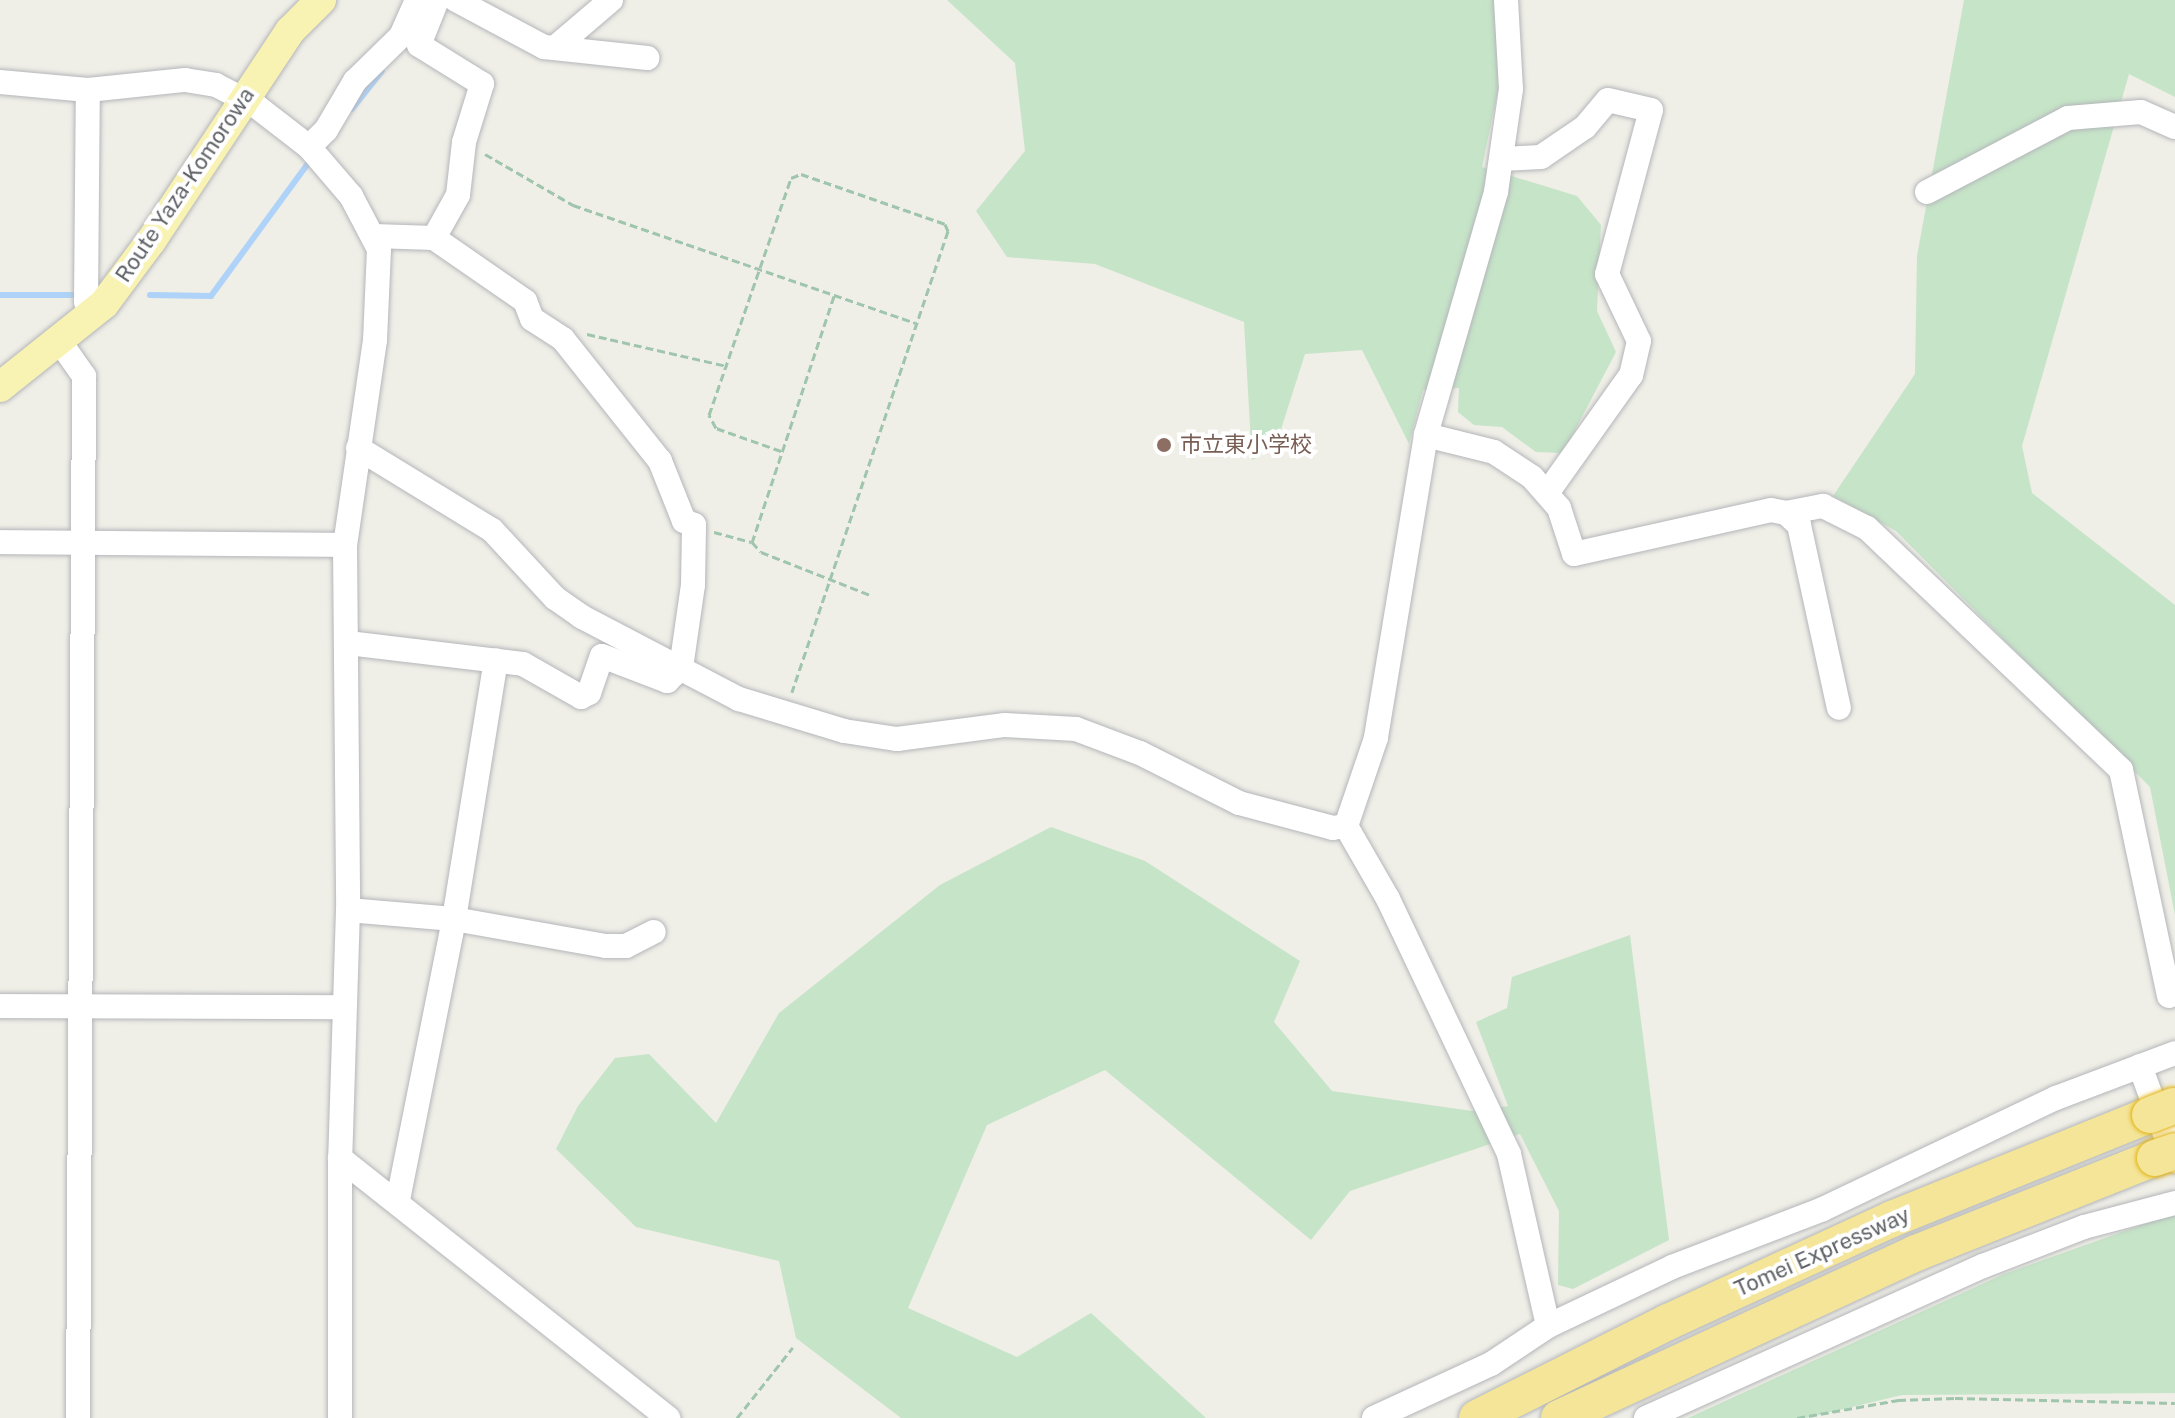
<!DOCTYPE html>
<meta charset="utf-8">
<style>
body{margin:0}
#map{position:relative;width:2175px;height:1418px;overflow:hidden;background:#efeee7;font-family:"Public Sans","Noto Sans JP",sans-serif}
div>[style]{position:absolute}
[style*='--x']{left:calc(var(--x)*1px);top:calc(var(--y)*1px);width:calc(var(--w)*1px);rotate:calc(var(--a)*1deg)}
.green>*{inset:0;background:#c6e4c8}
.stream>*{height:6px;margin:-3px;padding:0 3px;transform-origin:3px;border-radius:3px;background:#aed2f8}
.path>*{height:3px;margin-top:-1.5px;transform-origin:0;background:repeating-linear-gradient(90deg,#9fc5ad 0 8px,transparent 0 12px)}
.roads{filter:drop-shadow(0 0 2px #b4b6ba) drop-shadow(0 0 2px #b4b6ba)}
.minor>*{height:24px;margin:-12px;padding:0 12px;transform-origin:12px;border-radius:12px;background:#fff}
.major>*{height:30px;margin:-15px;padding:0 15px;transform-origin:15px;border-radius:15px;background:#f9f3b3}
.highway>*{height:36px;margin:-18px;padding:0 18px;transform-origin:18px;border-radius:18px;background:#f4e599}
.bridges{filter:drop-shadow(0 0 2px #e3b313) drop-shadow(0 0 2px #e3b313)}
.highway-bridge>*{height:36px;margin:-18px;padding:0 18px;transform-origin:18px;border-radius:18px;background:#f4e599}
.dots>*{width:22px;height:22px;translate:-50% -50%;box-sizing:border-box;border:4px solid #fff;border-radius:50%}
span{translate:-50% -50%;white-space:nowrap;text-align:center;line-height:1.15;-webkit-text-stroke:8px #fff;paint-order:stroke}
.street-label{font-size:22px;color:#5e6166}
.education-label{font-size:22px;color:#785e54}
.left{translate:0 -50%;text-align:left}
</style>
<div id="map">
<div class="green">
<div style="clip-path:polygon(947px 0,1509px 0,1500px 81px,1482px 167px,1577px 196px,1601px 225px,1597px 311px,1616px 352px,1563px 453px,1536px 452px,1502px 427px,1474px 425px,1458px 412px,1459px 388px,1423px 390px,1409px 444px,1362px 350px,1305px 354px,1275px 448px,1252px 460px,1244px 322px,1095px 264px,1007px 257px,976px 211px,1025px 151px,1015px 63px)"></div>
<div style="clip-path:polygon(1964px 0,2175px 0,2175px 97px,2129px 74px,2022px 446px,2032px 493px,2175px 605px,2175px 915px,2150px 787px,1896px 531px,1833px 496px,1915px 374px,1917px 256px)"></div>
<div style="clip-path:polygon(1051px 827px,1145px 861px,1300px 961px,1274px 1022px,1332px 1091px,1472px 1111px,1508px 1106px,1476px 1022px,1507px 1008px,1512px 977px,1630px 935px,1669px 1240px,1573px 1289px,1558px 1285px,1559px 1211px,1520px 1134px,1350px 1191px,1311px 1240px,1105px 1070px,987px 1125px,908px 1308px,1017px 1357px,1091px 1313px,1206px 1418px,901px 1418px,796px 1338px,779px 1261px,636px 1227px,556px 1149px,578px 1106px,615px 1058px,649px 1054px,716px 1123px,779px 1013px,940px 885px)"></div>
<div style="clip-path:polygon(2175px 1213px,2175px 1393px,1902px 1395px,1806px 1418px,1688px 1418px,2004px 1274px)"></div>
</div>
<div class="stream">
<div style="--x:352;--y:109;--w:48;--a:-51.7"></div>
<div style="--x:0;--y:295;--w:73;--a:0"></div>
<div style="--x:150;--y:295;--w:61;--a:0.9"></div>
<div style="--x:211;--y:296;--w:171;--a:-53.8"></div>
</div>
<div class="path">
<div style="--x:485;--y:154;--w:102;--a:30.1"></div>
<div style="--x:573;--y:205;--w:362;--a:19"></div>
<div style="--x:834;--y:296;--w:259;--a:108.4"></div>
<div style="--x:752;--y:542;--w:13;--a:48"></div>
<div style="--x:761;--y:552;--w:117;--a:21.5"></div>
<div style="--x:587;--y:334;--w:144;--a:12.9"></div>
<div style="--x:781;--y:451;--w:69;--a:-160.5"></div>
<div style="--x:716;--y:428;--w:15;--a:-118"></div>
<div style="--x:709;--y:415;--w:251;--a:-70.9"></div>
<div style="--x:791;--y:178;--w:11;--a:-22"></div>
<div style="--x:801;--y:174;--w:152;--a:19.1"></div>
<div style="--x:945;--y:224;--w:8;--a:67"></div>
<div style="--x:948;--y:231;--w:487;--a:108.7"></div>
<div style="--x:714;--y:532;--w:39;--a:15"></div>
<div style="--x:737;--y:1418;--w:90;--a:-51.7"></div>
<div style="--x:1797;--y:1418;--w:103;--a:-10.1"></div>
<div style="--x:1898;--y:1400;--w:57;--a:-2"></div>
<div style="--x:1955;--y:1398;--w:220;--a:1.3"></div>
</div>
<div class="roads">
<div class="minor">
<div style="--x:456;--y:0;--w:100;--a:28.1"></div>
<div style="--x:544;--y:47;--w:104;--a:6.1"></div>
<div style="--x:1506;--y:0;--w:89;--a:86.8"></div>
<div style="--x:1511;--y:89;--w:104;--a:98.3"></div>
<div style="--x:1496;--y:192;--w:253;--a:106.1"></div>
<div style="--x:1426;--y:435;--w:307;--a:99.4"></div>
<div style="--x:1376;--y:738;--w:93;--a:108.8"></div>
<div style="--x:1346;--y:826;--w:84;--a:60.1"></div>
<div style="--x:1388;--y:899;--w:282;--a:64.6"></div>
<div style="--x:1509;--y:1154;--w:176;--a:77.2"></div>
<div style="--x:557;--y:46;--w:71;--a:-40.4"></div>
<div style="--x:0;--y:82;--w:88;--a:5.2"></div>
<div style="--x:88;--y:90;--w:98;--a:-5.9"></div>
<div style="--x:185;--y:80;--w:31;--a:9"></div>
<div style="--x:216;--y:85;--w:45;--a:27.7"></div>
<div style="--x:256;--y:106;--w:67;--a:37.7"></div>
<div style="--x:309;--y:147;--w:65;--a:49.4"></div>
<div style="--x:351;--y:196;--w:60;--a:62.2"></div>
<div style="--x:379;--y:249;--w:91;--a:92.5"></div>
<div style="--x:375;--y:340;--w:207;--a:98.3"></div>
<div style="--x:345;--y:545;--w:365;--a:89.5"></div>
<div style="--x:348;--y:910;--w:248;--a:91.8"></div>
<div style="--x:340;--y:1158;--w:260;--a:90"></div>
<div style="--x:309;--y:147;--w:24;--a:-45"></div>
<div style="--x:326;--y:130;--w:57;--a:-59.4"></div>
<div style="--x:355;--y:81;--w:64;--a:-44.4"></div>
<div style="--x:401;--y:36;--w:39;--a:-66"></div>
<div style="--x:1502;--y:159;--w:39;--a:-3"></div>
<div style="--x:1541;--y:157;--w:53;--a:-34.3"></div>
<div style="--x:1585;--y:127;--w:35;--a:-50"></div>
<div style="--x:1608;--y:100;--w:44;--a:13.1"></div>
<div style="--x:1651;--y:110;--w:170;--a:105"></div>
<div style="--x:1607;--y:274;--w:74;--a:64.5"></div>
<div style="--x:1639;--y:341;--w:35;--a:103"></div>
<div style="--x:1631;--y:375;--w:145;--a:125.4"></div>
<div style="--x:1927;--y:192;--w:159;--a:-27.7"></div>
<div style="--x:2068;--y:118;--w:73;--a:-4.7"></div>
<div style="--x:2141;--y:112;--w:37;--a:24"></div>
<div style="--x:434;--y:238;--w:49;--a:-60.8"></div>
<div style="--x:458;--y:195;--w:53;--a:-83.5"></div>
<div style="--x:464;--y:142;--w:61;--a:-72.8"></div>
<div style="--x:482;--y:84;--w:74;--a:-148.2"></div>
<div style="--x:419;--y:45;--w:48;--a:-68.2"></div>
<div style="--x:86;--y:302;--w:212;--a:-89.5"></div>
<div style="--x:60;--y:342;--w:42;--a:54.8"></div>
<div style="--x:84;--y:376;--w:1042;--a:90.33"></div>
<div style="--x:1426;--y:435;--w:70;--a:14"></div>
<div style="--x:1494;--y:452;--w:45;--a:33.3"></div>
<div style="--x:1532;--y:477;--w:41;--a:48.9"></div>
<div style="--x:1559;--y:508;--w:48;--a:71.9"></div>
<div style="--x:1574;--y:554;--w:202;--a:-12.6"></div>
<div style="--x:1771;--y:510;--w:15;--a:11"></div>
<div style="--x:1786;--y:513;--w:18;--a:43"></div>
<div style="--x:1799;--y:525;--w:187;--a:77.7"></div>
<div style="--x:358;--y:448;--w:157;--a:31.5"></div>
<div style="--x:492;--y:530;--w:93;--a:47.2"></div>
<div style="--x:555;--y:598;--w:33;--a:35"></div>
<div style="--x:582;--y:617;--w:177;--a:27.6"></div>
<div style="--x:739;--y:699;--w:110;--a:16.9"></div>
<div style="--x:844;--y:731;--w:54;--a:8.6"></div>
<div style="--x:897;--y:739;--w:109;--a:-7.4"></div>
<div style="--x:1005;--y:725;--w:71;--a:3.2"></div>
<div style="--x:1076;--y:729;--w:68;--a:20.6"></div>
<div style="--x:1140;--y:753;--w:111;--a:26.8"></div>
<div style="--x:1239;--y:803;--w:97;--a:14.9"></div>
<div style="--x:1333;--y:828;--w:13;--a:-9"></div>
<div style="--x:1786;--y:513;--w:38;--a:-11"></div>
<div style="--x:1823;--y:506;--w:49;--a:26.6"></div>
<div style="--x:1867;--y:528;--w:351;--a:43.6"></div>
<div style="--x:2121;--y:770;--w:231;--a:78"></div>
<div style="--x:0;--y:542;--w:345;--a:0.5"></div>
<div style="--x:348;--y:643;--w:176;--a:6.8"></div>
<div style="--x:523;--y:664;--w:67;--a:29.6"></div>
<div style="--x:581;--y:697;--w:9;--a:-27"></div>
<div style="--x:589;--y:693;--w:39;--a:-71"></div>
<div style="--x:602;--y:656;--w:70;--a:21"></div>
<div style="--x:667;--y:681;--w:19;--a:-43"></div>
<div style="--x:681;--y:668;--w:84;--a:-81.8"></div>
<div style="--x:693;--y:585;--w:60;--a:-89"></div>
<div style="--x:694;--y:525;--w:11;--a:-158"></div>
<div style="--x:684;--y:521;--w:65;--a:-111.8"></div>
<div style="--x:660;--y:461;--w:156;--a:-128.5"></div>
<div style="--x:563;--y:339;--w:37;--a:-147"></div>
<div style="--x:532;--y:319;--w:19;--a:-111"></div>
<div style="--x:525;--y:301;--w:111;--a:-145.3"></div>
<div style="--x:434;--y:238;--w:60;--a:-178.1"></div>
<div style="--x:348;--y:910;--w:106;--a:4.9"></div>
<div style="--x:454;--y:919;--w:154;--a:10.1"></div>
<div style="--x:606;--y:946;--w:20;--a:0"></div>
<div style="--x:626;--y:946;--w:31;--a:-27"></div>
<div style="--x:0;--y:1006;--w:342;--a:0.2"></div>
<div style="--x:2140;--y:1066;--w:101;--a:69.8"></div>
<div style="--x:340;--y:1158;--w:419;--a:38.4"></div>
<div style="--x:398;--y:1200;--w:287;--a:-78.7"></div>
<div style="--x:454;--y:919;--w:262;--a:-80.8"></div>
<div style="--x:1374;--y:1418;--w:129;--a:-24.8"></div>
<div style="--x:1491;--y:1364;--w:69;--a:-33.7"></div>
<div style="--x:1548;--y:1326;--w:137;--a:-25.4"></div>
<div style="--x:1672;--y:1267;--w:162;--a:-21"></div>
<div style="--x:1823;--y:1209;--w:258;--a:-25.5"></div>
<div style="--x:2056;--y:1098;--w:127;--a:-20.7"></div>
<div style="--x:1646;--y:1418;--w:370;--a:-24.3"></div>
<div style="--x:1983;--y:1266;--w:108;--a:-21.1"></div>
<div style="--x:2084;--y:1227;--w:94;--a:-14.8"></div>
</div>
<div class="major">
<div style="--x:0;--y:387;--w:133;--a:-38.6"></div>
<div style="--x:104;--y:304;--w:79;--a:-53.3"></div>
<div style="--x:151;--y:241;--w:252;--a:-56.5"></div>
<div style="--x:290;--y:31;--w:44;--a:-45"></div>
</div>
<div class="highway">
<div style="--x:1477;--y:1418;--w:214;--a:-26.7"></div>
<div style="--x:1668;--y:1322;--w:247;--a:-24.7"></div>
<div style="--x:1892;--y:1219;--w:278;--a:-22"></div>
<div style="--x:1559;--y:1418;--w:393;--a:-24.8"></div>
<div style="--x:1916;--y:1253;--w:257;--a:-21.7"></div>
</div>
</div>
<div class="bridges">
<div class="highway-bridge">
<div style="--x:2150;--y:1115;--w:25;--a:-21"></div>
<div style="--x:2155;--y:1158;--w:21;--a:-19"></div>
</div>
</div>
<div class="dots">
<div style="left:1164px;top:445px;background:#8d6e63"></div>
</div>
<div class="street-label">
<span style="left:185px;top:185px;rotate:-56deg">Route Yaza-Komorowa</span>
<span style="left:1822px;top:1252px;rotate:-24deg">Tomei Expressway</span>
</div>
<div class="education-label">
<span class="left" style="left:1180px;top:445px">市立東小学校</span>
</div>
</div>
